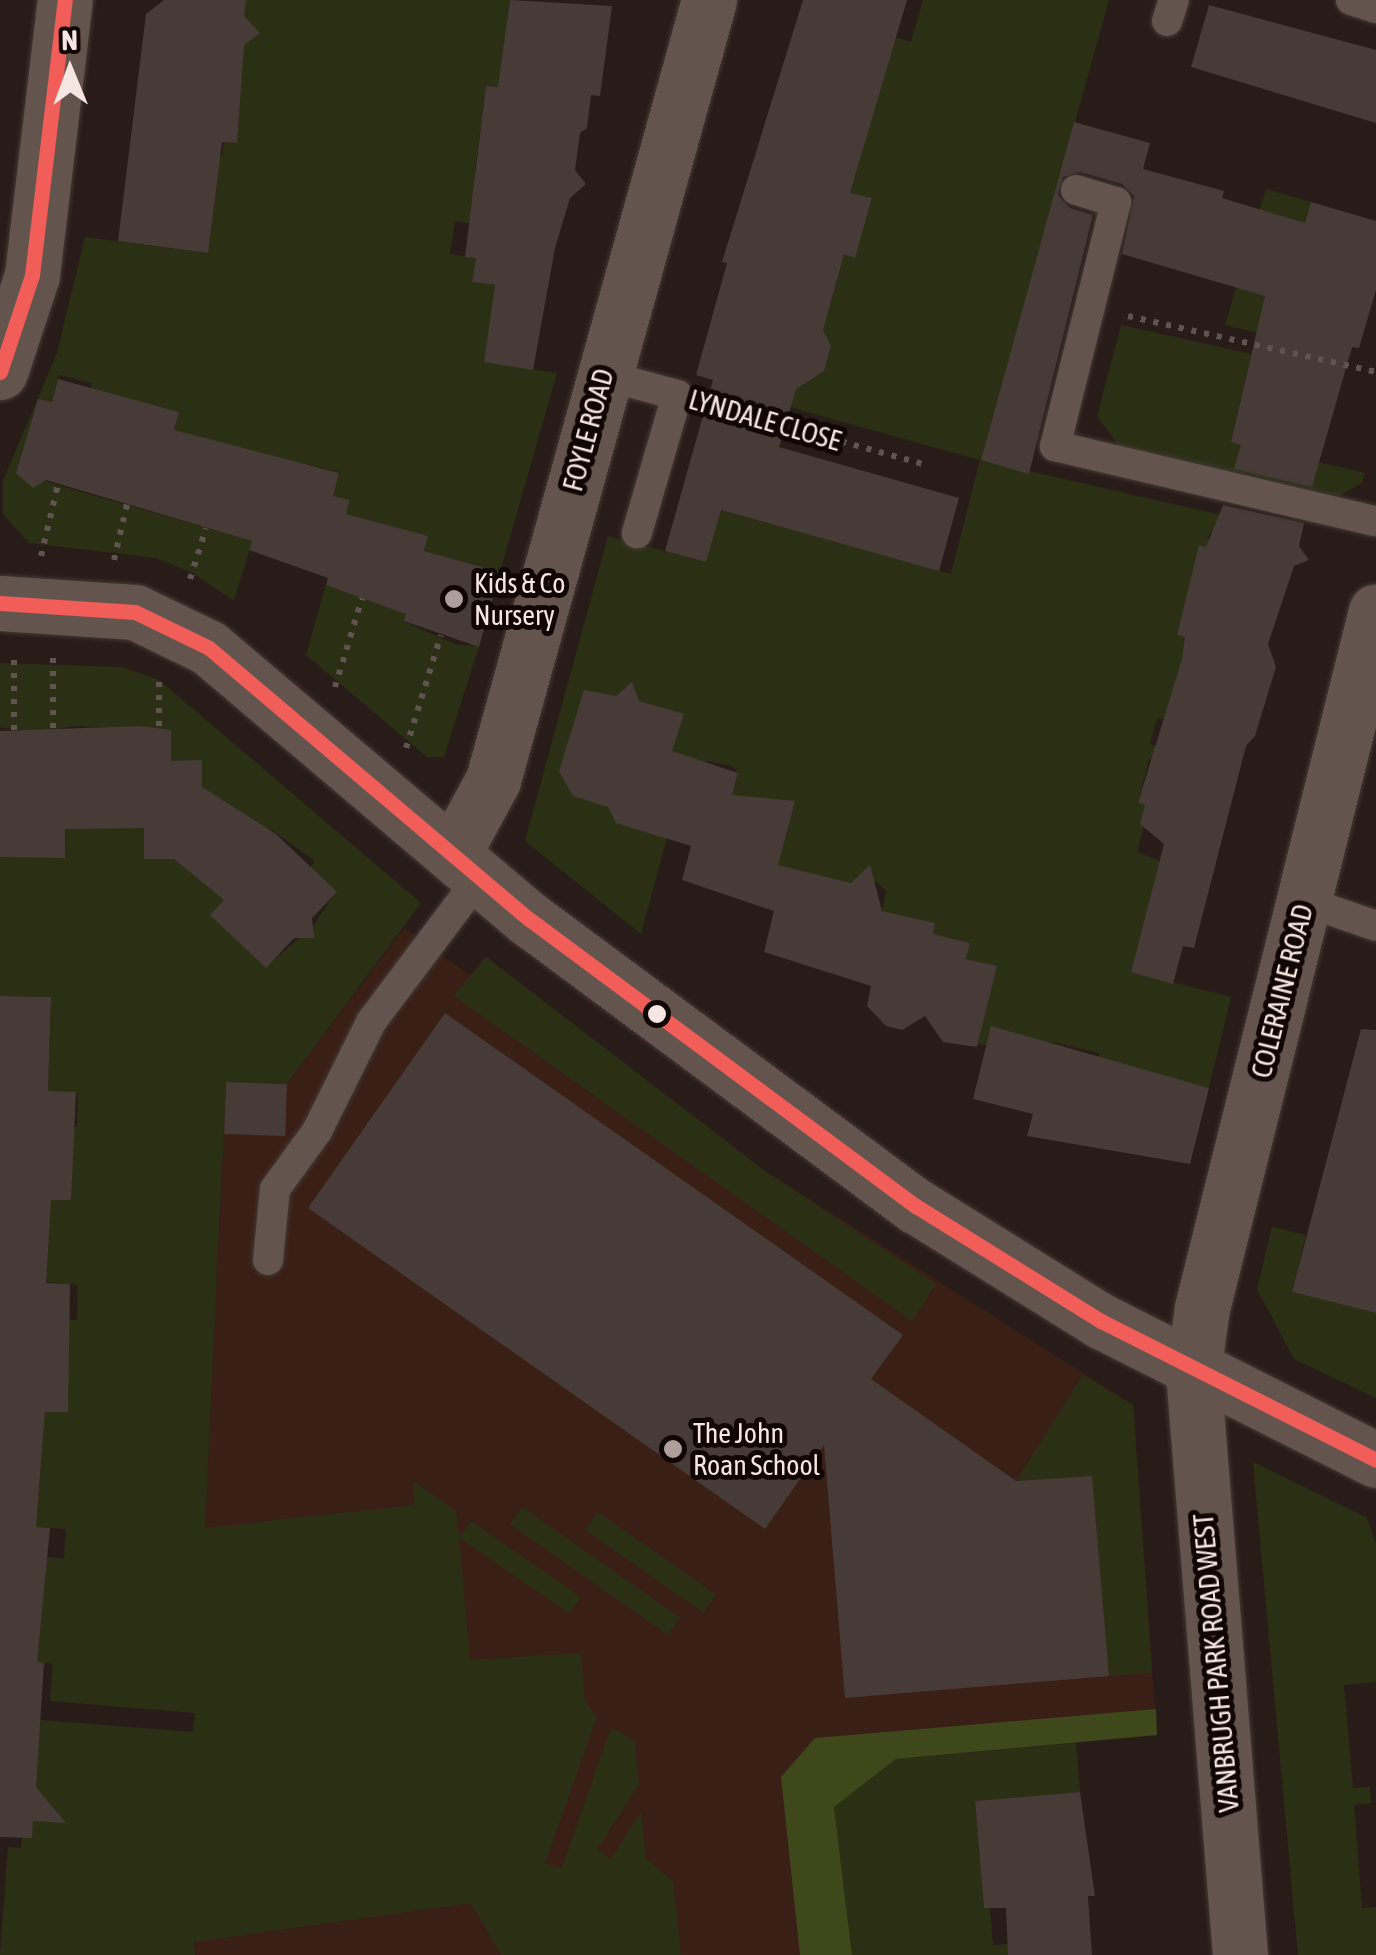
<!DOCTYPE html>
<style>
body{margin:0}
#map{position:relative;width:1376px;height:1955px;overflow:hidden;background:#281c18;font-family:"Asap Condensed",sans-serif}
div>[style]{position:absolute}
[style*='--x']{left:calc(var(--x)*1px);top:calc(var(--y)*1px);width:calc(var(--w)*1px);rotate:calc(var(--a)*1deg)}
.built>*{inset:0;background:#3a1f16}
.green>*{inset:0;background:#2b3015;transform-origin:0 0}
.forest>*{inset:0;background:#3e481a}
.building>*{inset:0;background:#463b37;transform-origin:0 0}
.path>*{height:6px;margin-top:-3px;transform-origin:0;background:repeating-linear-gradient(90deg,#5f544f 0 5px,transparent 0 13px)}
.roads{filter:drop-shadow(0 0 2px #433936) drop-shadow(0 0 2px #433936)}
.service>*{height:30px;margin:-15px;padding:0 15px;transform-origin:15px;border-radius:15px;background:#63554d}
.minor>*{height:55px;margin:-27.5px;padding:0 27.5px;transform-origin:27.5px;border-radius:27.5px;background:#63554d}
.tertiary>*{height:55px;margin:-27.5px;padding:0 27.5px;transform-origin:27.5px;border-radius:27.5px;background:#63554d}
.bus-1>*{height:15px;margin:-7.5px;padding:0 7.5px;transform-origin:7.5px;border-radius:7.5px;background:#f15d59}
.dots>*{width:28px;height:28px;translate:-50% -50%;box-sizing:border-box;border:5px solid #100705;border-radius:50%}
span{translate:-50% -50%;white-space:nowrap;text-align:center;line-height:1.15;-webkit-text-stroke:10px #100705;paint-order:stroke}
.street-label{font-size:28px;color:#f6e6e1}
.poi-label{font-size:28px;color:#f6e6e1}
.left{translate:0 -50%;text-align:left}
.north{position:absolute;left:20px;top:20px;width:100px;height:100px;-webkit-text-stroke:8px #100705;paint-order:stroke;rotate:359deg;font-size:28px;font-weight:700;line-height:40px;text-align:center;color:#f6e6e1}
.north::after{content:'';display:block;margin:auto;width:35px;height:45px;background:#f6e6e1;clip-path:polygon(50% 0,100% 100%,50% 72%,0 100%)}
</style>
<div id="map">
<div class="built">
<div style="clip-path:polygon(404px 928px,469px 975px,486px 957px,765px 1171px,1133px 1405px,1157px 1735px,896px 1759px,834px 1807px,852px 1955px,195px 1955px,203px 1571px,226px 1082px,287px 1084px)"></div>
</div>
<div class="green">
<div style="clip-path:polygon(246px 0,510px 0,507px 23px,518px 89px,486px 86px,475px 171px,480px 225px,455px 221px,450px 254px,476px 258px,472px 282px,495px 285px,485px 362px,557px 373px,500px 572px,424px 551px,427px 536px,346px 514px,350px 500px,333px 496px,339px 472px,307px 464px,301px 486px,174px 431px,179px 412px,150px 404px,86px 410px,92px 383px,59px 375px,52px 402px,38px 399px,16px 473px,252px 541px,234px 601px,193px 573px,156px 558px,29px 543px,3px 514px,3px 481px,57px 353px,85px 237px,207px 253px,212px 155px,222px 156px,224px 142px,236px 143px,239px 116px,228px 113px)"></div>
<div style="clip-path:polygon(923px 0,1109px 0,981px 460px,1221px 515px,1208px 538px,1212px 548px,1199px 546px,1177px 635px,1190px 639px,1167px 709px,1170px 720px,1157px 718px,1150px 744px,1167px 749px,1163px 762px,1149px 759px,1138px 803px,1149px 807px,1137px 852px,1160px 861px,1131px 972px,1231px 997px,1209px 1088px,1098px 1061px,1099px 1053px,1053px 1042px,1048px 1057px,978px 1044px,996px 966px,966px 959px,970px 943px,933px 934px,935px 923px,882px 911px,886px 891px,877px 882px,858px 877px,851px 883px,778px 865px,791px 809px,731px 800px,738px 773px,732px 766px,707px 761px,678px 797px,641px 934px,525px 841px,608px 536px,705px 562px,720px 510px,951px 574px,980px 460px,764px 400px,800px 373px,824px 370px,831px 346px,826px 336px,787px 325px,828px 312px,837px 279px,802px 269px,810px 245px,855px 257px,872px 199px,850px 193px,895px 37px,911px 42px)"></div>
<div style="clip-path:polygon(1266px 189px,1311px 202px,1296px 252px,1353px 347px,1350px 355px,1225px 325px)"></div>
<div style="clip-path:polygon(1121px 325px,1251px 354px,1231px 442px,1365px 473px,1362px 483px,1339px 496px,1119px 446px,1097px 416px)"></div>
<div style="clip-path:polygon(326px 585px,407px 610px,405px 622px,457px 645px,479px 646px,444px 757px,427px 757px,306px 655px)"></div>
<div style="clip-path:polygon(evenodd,0 663px,122px 667px,159px 680px,421px 903px,287px 1084px,226px 1083px,205px 1528px,414px 1505px,413px 1481px,456px 1511px,459px 1537px,471px 1521px,581px 1597px,569px 1613px,459px 1538px,470px 1660px,581px 1653px,585px 1702px,597px 1717px,545px 1863px,562px 1868px,611px 1727px,635px 1742px,639px 1784px,597px 1850px,611px 1859px,641px 1812px,646px 1859px,673px 1881px,681px 1955px,501px 1955px,471px 1903px,194px 1942px,195px 1955px,0 1955px,8px 1847px,21px 1848px,24px 1820px,10px 1786px,40px 1720px,193px 1732px,195px 1713px,50px 1701px,53px 1664px,22px 1661px,47px 1557px,64px 1559px,66px 1529px,36px 1527px,45px 1412px,67px 1412px,47px 1320px,77px 1320px,78px 1285px,41px 1281px,47px 1126px,77px 1127px,78px 1093px,48px 1091px,51px 997px,0 996px,0 857px,26px 731px,0 727px,0 663px,74px 726px,171px 730px,171px 761px,201px 761px,202px 788px,262px 835px,269px 828px,315px 861px,310px 867px,336px 892px,313px 926px,266px 967px,233px 871px,170px 848px,170px 859px,145px 859px,144px 821px,66px 822px,65px 858px,42px 732px,74px 726px)"></div>
<div style="clip-path:polygon(486px 957px,765px 1171px,936px 1284px,912px 1321px,454px 996px)"></div>
<div style="clip-path:polygon(1272px 1227px,1306px 1235px,1292px 1292px,1376px 1313px,1376px 1398px,1294px 1359px,1257px 1289px)"></div>
<div style="clip-path:polygon(1083px 1375px,1133px 1405px,1152px 1673px,1109px 1676px,1092px 1476px,1016px 1481px)"></div>
<div style="clip-path:polygon(1253px 1462px,1367px 1518px,1376px 1544px,1376px 1682px,1344px 1685px,1353px 1788px,1370px 1787px,1371px 1803px,1354px 1805px,1362px 1908px,1376px 1907px,1376px 1955px,1298px 1955px)"></div>
<div style="left:522px;top:1507px;width:193px;height:21px;rotate:35deg"></div>
<div style="left:598px;top:1512px;width:144px;height:22px;rotate:35deg"></div>
<div style="clip-path:polygon(1076px 1743px,1080px 1792px,975px 1801px,984px 1907px,990px 1908px,993px 1945px,1008px 1944px,1008px 1955px,852px 1955px,834px 1807px,896px 1759px)"></div>
</div>
<div class="forest">
<div style="clip-path:polygon(1156px 1709px,1157px 1735px,896px 1759px,834px 1807px,852px 1955px,800px 1955px,781px 1777px,815px 1738px)"></div>
</div>
<div class="building">
<div style="clip-path:polygon(164px 0,246px 0,244px 16px,260px 33px,244px 45px,237px 143px,222px 142px,208px 253px,118px 241px,146px 14px)"></div>
<div style="clip-path:polygon(510px 0,612px 6px,600px 96px,591px 95px,587px 128px,580px 133px,575px 170px,586px 184px,570px 198px,555px 248px,533px 370px,484px 362px,495px 285px,472px 282px,476px 258px,465px 257px,486px 86px,498px 87px)"></div>
<div style="clip-path:polygon(803px 0,907px 0,850px 193px,872px 198px,855px 258px,844px 254px,823px 330px,831px 346px,824px 371px,796px 389px,779px 447px,959px 498px,939px 571px,721px 510px,706px 562px,665px 551px,713px 380px,696px 375px,727px 263px,722px 262px)"></div>
<div style="clip-path:polygon(1209px 5px,1376px 50px,1376px 123px,1191px 67px)"></div>
<div style="clip-path:polygon(1074px 122px,1150px 143px,1143px 169px,1224px 191px,1222px 198px,1305px 223px,1311px 202px,1376px 221px,1376px 290px,1359px 348px,1352px 347px,1312px 487px,1234px 469px,1241px 445px,1231px 442px,1265px 296px,1122px 254px,1134px 196px,1122px 184px,1080px 172px,1063px 177px,1058px 195px,1070px 208px,1093px 215px,1029px 474px,981px 460px)"></div>
<div style="clip-path:polygon(58px 379px,179px 412px,174px 430px,339px 473px,333px 496px,350px 500px,346px 514px,428px 536px,424px 551px,500px 572px,479px 647px,404px 621px,406px 614px,326px 585px,328px 578px,249px 550px,252px 541px,46px 480px,33px 488px,16px 473px,38px 399px,52px 402px)"></div>
<div style="clip-path:polygon(1223px 505px,1304px 523px,1299px 546px,1309px 560px,1294px 566px,1268px 644px,1276px 667px,1255px 736px,1246px 746px,1194px 948px,1183px 946px,1173px 984px,1131px 972px,1164px 844px,1140px 824px,1145px 805px,1138px 803px,1182px 659px,1185px 637px,1177px 635px,1199px 545px,1206px 547px)"></div>
<div style="clip-path:polygon(632px 682px,639px 701px,684px 714px,672px 751px,738px 773px,732px 795px,795px 801px,778px 865px,851px 883px,870px 865px,882px 911px,935px 923px,933px 934px,970px 943px,966px 959px,997px 966px,977px 1047px,943px 1042px,925px 1016px,902px 1030px,886px 1026px,867px 1006px,871px 986px,764px 952px,774px 911px,682px 880px,691px 846px,616px 823px,608px 807px,573px 796px,559px 771px,584px 690px,616px 696px)"></div>
<div style="clip-path:polygon(140px 726px,171px 730px,171px 761px,202px 760px,202px 787px,276px 834px,337px 892px,312px 918px,314px 938px,294px 938px,266px 968px,210px 915px,224px 900px,174px 859px,144px 859px,144px 828px,65px 829px,65px 858px,0 857px,0 731px)"></div>
<div style="clip-path:polygon(0 996px,51px 997px,48px 1091px,76px 1092px,71px 1200px,51px 1200px,46px 1283px,70px 1284px,68px 1412px,45px 1412px,36px 1527px,50px 1528px,37px 1662px,44px 1663px,36px 1787px,66px 1823px,33px 1821px,32px 1838px,0 1837px)"></div>
<div style="clip-path:polygon(445px 1013px,903px 1335px,871px 1379px,1016px 1481px,1092px 1476px,1109px 1676px,845px 1698px,824px 1445px,765px 1529px,308px 1208px)"></div>
<div style="clip-path:polygon(991px 1026px,1209px 1088px,1190px 1164px,1027px 1136px,1033px 1114px,973px 1099px)"></div>
<div style="clip-path:polygon(1361px 1029px,1376px 1030px,1376px 1313px,1292px 1292px)"></div>
<div style="left:226px;top:1082px;width:61px;height:52px;rotate:2deg"></div>
<div style="clip-path:polygon(1080px 1792px,1095px 1896px,1088px 1896px,1092px 1955px,1008px 1955px,1006px 1908px,984px 1908px,975px 1801px)"></div>
</div>
<div class="path">
<div style="--x:1128;--y:316;--w:254;--a:12.7"></div>
<div style="--x:716;--y:407;--w:218;--a:15.4"></div>
<div style="--x:41;--y:556;--w:74;--a:-76.7"></div>
<div style="--x:114;--y:560;--w:57;--a:-76.9"></div>
<div style="--x:190;--y:579;--w:53;--a:-72.6"></div>
<div style="--x:53;--y:658;--w:73;--a:90"></div>
<div style="--x:159;--y:682;--w:48;--a:90"></div>
<div style="--x:335;--y:687;--w:93;--a:-73.1"></div>
<div style="--x:14;--y:730;--w:76;--a:-90"></div>
<div style="--x:406;--y:748;--w:118;--a:-72.8"></div>
</div>
<div class="roads">
<div class="service">
<div style="--x:1351;--y:0;--w:26;--a:18"></div>
<div style="--x:1167;--y:21;--w:22;--a:-72"></div>
<div style="--x:1076;--y:190;--w:42;--a:16.7"></div>
<div style="--x:1116;--y:202;--w:252;--a:104"></div>
<div style="--x:1055;--y:446;--w:330;--a:13.2"></div>
<div style="--x:603;--y:375;--w:77;--a:15.1"></div>
<div style="--x:677;--y:395;--w:144;--a:106.2"></div>
<div style="--x:1304;--y:901;--w:76;--a:19.1"></div>
<div style="--x:268;--y:1260;--w:71;--a:-84.4"></div>
<div style="--x:275;--y:1189;--w:72;--a:-54.1"></div>
<div style="--x:317;--y:1131;--w:122;--a:-63.6"></div>
<div style="--x:371;--y:1022;--w:181;--a:-53.1"></div>
</div>
<div class="minor">
<div style="--x:0;--y:603;--w:135;--a:3.8"></div>
<div style="--x:135;--y:612;--w:82;--a:25.9"></div>
<div style="--x:209;--y:648;--w:419;--a:40.3"></div>
<div style="--x:529;--y:919;--w:482;--a:36.6"></div>
<div style="--x:916;--y:1206;--w:218;--a:31.9"></div>
<div style="--x:1101;--y:1321;--w:308;--a:26.8"></div>
<div style="--x:453;--y:854;--w:84;--a:-61.6"></div>
<div style="--x:493;--y:780;--w:809;--a:-74.52"></div>
<div style="--x:1240;--y:1955;--w:585;--a:-94.61"></div>
<div style="--x:1193;--y:1372;--w:65;--a:-82"></div>
<div style="--x:1202;--y:1308;--w:718;--a:-75.98"></div>
</div>
<div class="tertiary">
<div style="--x:0;--y:372;--w:102;--a:-71.7"></div>
<div style="--x:32;--y:275;--w:277;--a:-83.2"></div>
</div>
</div>
<div class="bus-1">
<div style="--x:0;--y:372;--w:102;--a:-71.7"></div>
<div style="--x:32;--y:275;--w:277;--a:-83.2"></div>
<div style="--x:0;--y:603;--w:135;--a:3.8"></div>
<div style="--x:135;--y:612;--w:82;--a:25.9"></div>
<div style="--x:209;--y:648;--w:419;--a:40.3"></div>
<div style="--x:529;--y:919;--w:482;--a:36.6"></div>
<div style="--x:916;--y:1206;--w:218;--a:31.9"></div>
<div style="--x:1101;--y:1321;--w:308;--a:26.8"></div>
</div>
<div class="dots">
<div style="left:454px;top:599px;background:#ae9f9b"></div>
<div style="left:657px;top:1014px;background:#f6e6e1"></div>
<div style="left:673px;top:1449px;background:#ae9f9b"></div>
</div>
<div class="street-label">
<span style="left:765px;top:420px;rotate:16deg">LYNDALE CLOSE</span>
<span style="left:588px;top:430px;rotate:-75deg">FOYLE ROAD</span>
<span style="left:1282px;top:991px;rotate:-76deg">COLERAINE ROAD</span>
<span style="left:1216px;top:1663px;rotate:-95deg">VANBRUGH PARK ROAD WEST</span>
</div>
<div class="poi-label">
<span class="left" style="left:474px;top:599px">Kids &amp; Co<br>Nursery</span>
<span class="left" style="left:693px;top:1449px">The John<br>Roan School</span>
</div>
<div class="north">N</div>
</div>
